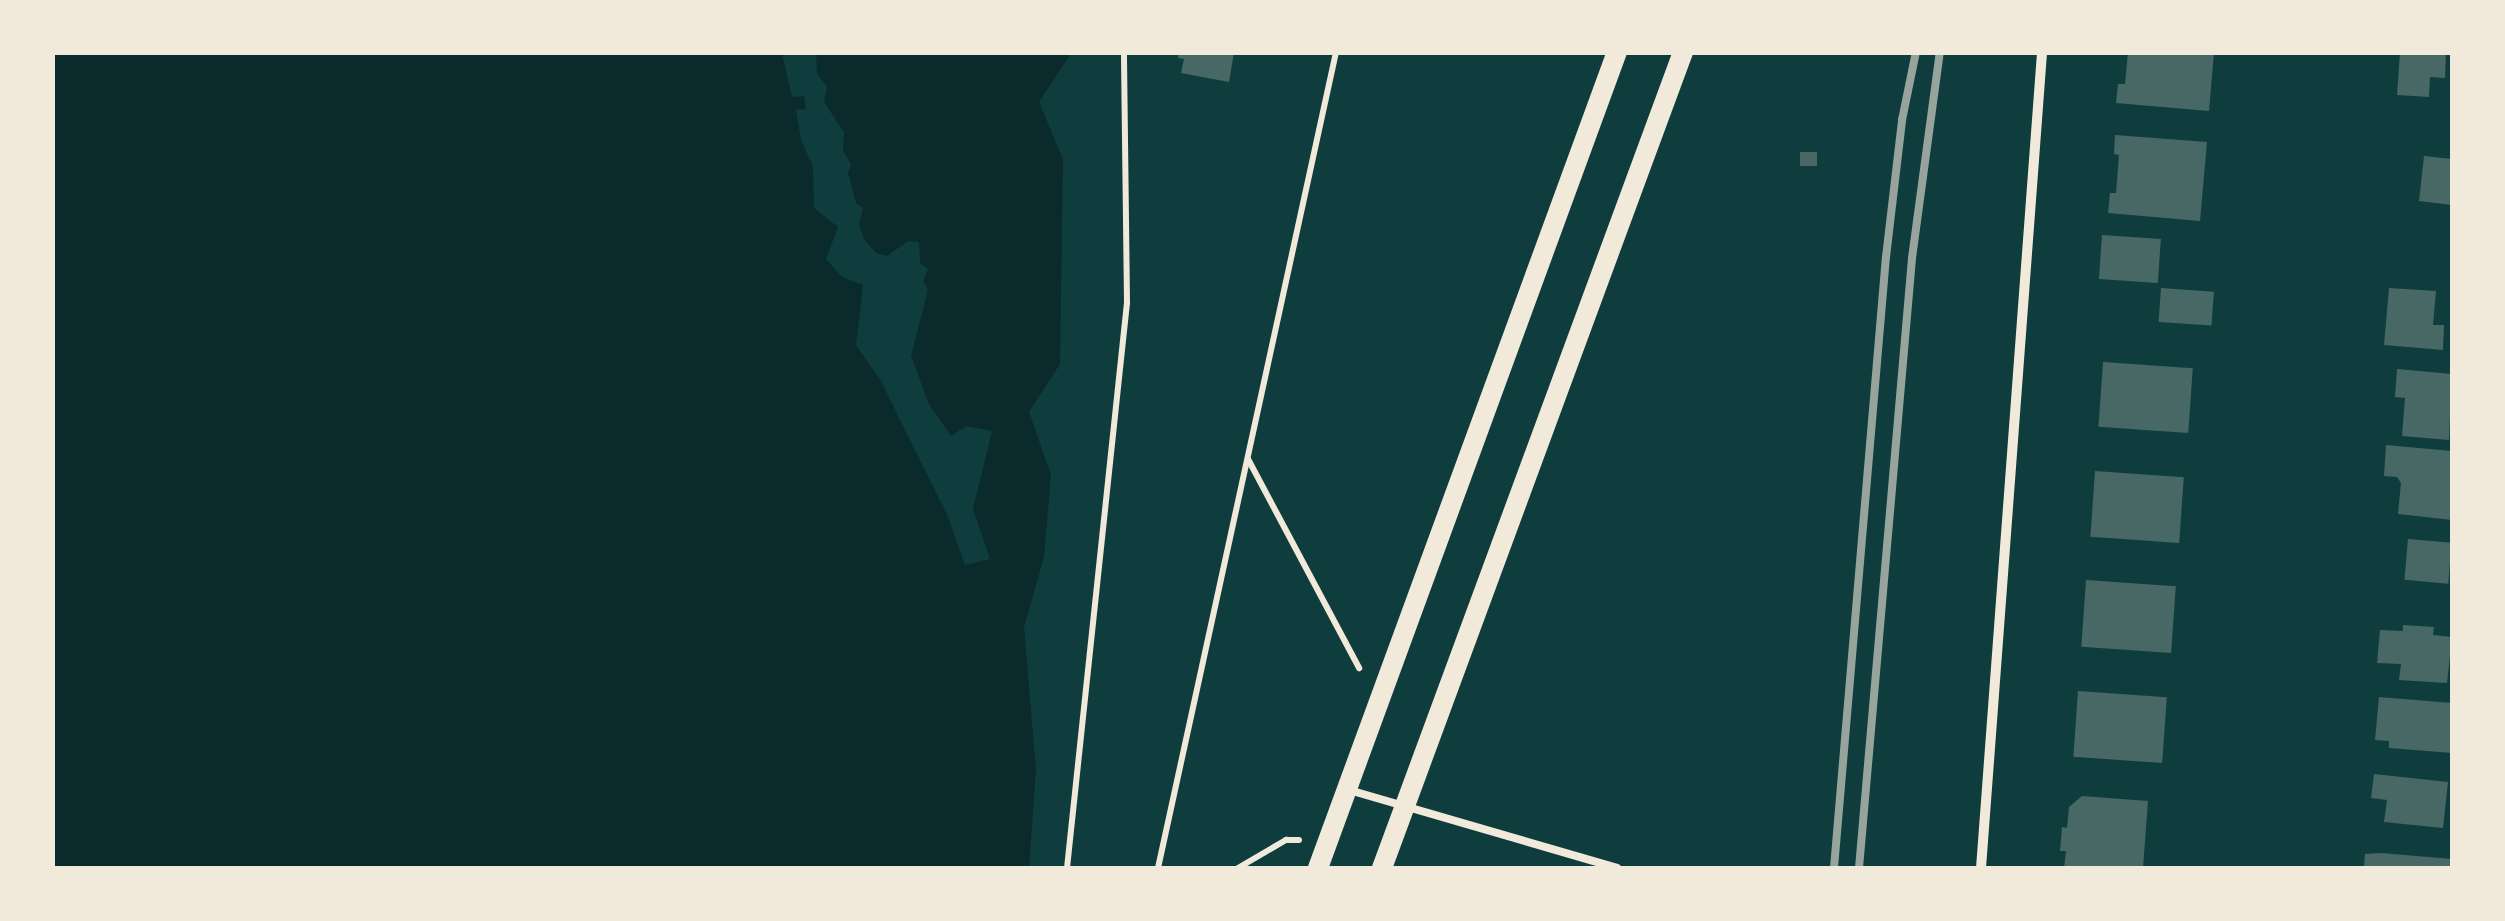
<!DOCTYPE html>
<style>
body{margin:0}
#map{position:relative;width:2505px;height:921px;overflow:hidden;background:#0f3d3e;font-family:"Fira Sans Condensed",sans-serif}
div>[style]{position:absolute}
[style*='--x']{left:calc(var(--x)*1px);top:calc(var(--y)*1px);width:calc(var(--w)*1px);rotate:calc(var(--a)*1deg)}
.water>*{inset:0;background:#0a2a2b}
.building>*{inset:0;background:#486865;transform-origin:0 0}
.path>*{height:6px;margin:-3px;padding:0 3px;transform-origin:3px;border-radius:3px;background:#f1e9da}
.service>*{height:8px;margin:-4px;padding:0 4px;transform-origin:4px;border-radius:4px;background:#f1e9da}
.minor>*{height:10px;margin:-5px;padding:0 5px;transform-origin:5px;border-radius:5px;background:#f1e9da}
.secondary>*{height:20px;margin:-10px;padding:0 10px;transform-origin:10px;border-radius:10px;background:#f1e9da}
.rail>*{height:8px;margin:-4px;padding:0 4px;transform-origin:4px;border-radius:4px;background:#97a49c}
span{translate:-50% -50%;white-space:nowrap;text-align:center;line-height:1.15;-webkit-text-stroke:8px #f1e9da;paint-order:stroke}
.frame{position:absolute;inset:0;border:55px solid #f1e9da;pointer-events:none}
</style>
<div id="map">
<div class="water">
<div style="clip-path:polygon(52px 53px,782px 53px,792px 97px,804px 96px,806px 109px,796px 110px,801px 140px,813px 167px,814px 208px,838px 227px,826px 259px,842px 277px,863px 285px,856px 345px,881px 381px,948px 517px,965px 565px,990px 559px,973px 509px,992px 431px,966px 426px,951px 436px,929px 404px,911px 356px,928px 290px,923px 281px,928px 269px,920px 263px,919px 242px,908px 241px,887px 256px,876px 253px,865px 240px,859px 225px,863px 208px,856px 203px,848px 173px,851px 165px,843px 150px,844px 132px,824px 102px,827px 86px,817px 74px,816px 53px,1071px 53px,1039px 102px,1063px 159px,1060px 364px,1029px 412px,1051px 475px,1044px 557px,1024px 627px,1036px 770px,1029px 868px,53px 868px)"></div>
</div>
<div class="building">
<div style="clip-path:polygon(1179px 52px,1234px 52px,1229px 82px,1181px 73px,1184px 59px,1178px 58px)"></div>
<div style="clip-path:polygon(2128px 52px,2214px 52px,2209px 111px,2116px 103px,2118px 84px,2125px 84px)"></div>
<div style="clip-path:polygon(2400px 52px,2446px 52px,2445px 78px,2430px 77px,2429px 97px,2397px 95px)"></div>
<div style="clip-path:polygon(2115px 135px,2207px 142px,2200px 221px,2108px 213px,2110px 193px,2116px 193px,2119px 155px,2114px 154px)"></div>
<div style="left:1800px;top:152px;width:17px;height:14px"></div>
<div style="clip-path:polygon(2424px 156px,2452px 159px,2452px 205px,2419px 201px)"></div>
<div style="left:2102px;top:235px;width:59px;height:44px;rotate:4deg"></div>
<div style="left:2161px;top:288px;width:53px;height:34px;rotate:4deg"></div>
<div style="clip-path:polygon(2389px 288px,2436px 291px,2433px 325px,2444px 325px,2443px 350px,2384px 345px)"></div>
<div style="left:2103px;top:362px;width:90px;height:65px;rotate:4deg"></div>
<div style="clip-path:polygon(2397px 369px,2452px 374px,2449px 440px,2402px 436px,2405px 398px,2395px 397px)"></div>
<div style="clip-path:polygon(2386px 445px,2452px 451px,2452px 520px,2398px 514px,2401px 483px,2397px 477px,2384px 476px)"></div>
<div style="left:2095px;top:471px;width:89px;height:66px;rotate:4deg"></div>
<div style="left:2408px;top:539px;width:44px;height:41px;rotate:5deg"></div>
<div style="left:2086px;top:580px;width:90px;height:67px;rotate:4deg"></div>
<div style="clip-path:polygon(2403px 625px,2434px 627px,2433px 635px,2452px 637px,2447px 683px,2399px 680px,2401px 664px,2377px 663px,2380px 630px,2403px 631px)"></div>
<div style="left:2078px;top:691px;width:89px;height:66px;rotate:4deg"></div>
<div style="clip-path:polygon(2379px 697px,2452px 703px,2452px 753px,2389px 748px,2389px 741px,2375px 740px)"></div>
<div style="clip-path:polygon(2374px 774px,2448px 782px,2443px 828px,2384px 822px,2387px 800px,2371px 798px)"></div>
<div style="clip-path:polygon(2082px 796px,2148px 801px,2143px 868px,2064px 868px,2066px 851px,2060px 851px,2062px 827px,2067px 828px,2069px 807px)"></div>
<div style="clip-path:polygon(2381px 853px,2452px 859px,2452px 868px,2364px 868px,2365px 854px)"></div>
</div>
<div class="path">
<div style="--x:1248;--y:459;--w:237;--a:62"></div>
<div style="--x:1067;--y:868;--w:568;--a:-83.94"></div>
<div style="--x:1127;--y:303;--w:251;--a:-90.7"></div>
<div style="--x:1158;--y:868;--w:835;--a:-77.69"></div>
<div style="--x:1238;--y:868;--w:56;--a:-30.3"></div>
<div style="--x:1286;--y:840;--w:13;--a:0"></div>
</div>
<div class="service">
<div style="--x:1349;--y:790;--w:279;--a:16.2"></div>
</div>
<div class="minor">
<div style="--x:1981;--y:868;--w:818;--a:-85.72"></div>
</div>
<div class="secondary">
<div style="--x:1318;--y:868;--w:869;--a:-69.88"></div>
<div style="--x:1382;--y:868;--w:870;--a:-69.75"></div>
</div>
<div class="rail">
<div style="--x:1834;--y:868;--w:613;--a:-85.14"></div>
<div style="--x:1886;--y:257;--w:138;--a:-83.3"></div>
<div style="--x:1902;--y:120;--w:69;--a:-78.4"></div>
<div style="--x:1859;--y:868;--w:612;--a:-85.03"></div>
<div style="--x:1912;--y:258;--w:208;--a:-82.3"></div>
</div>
<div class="frame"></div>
</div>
